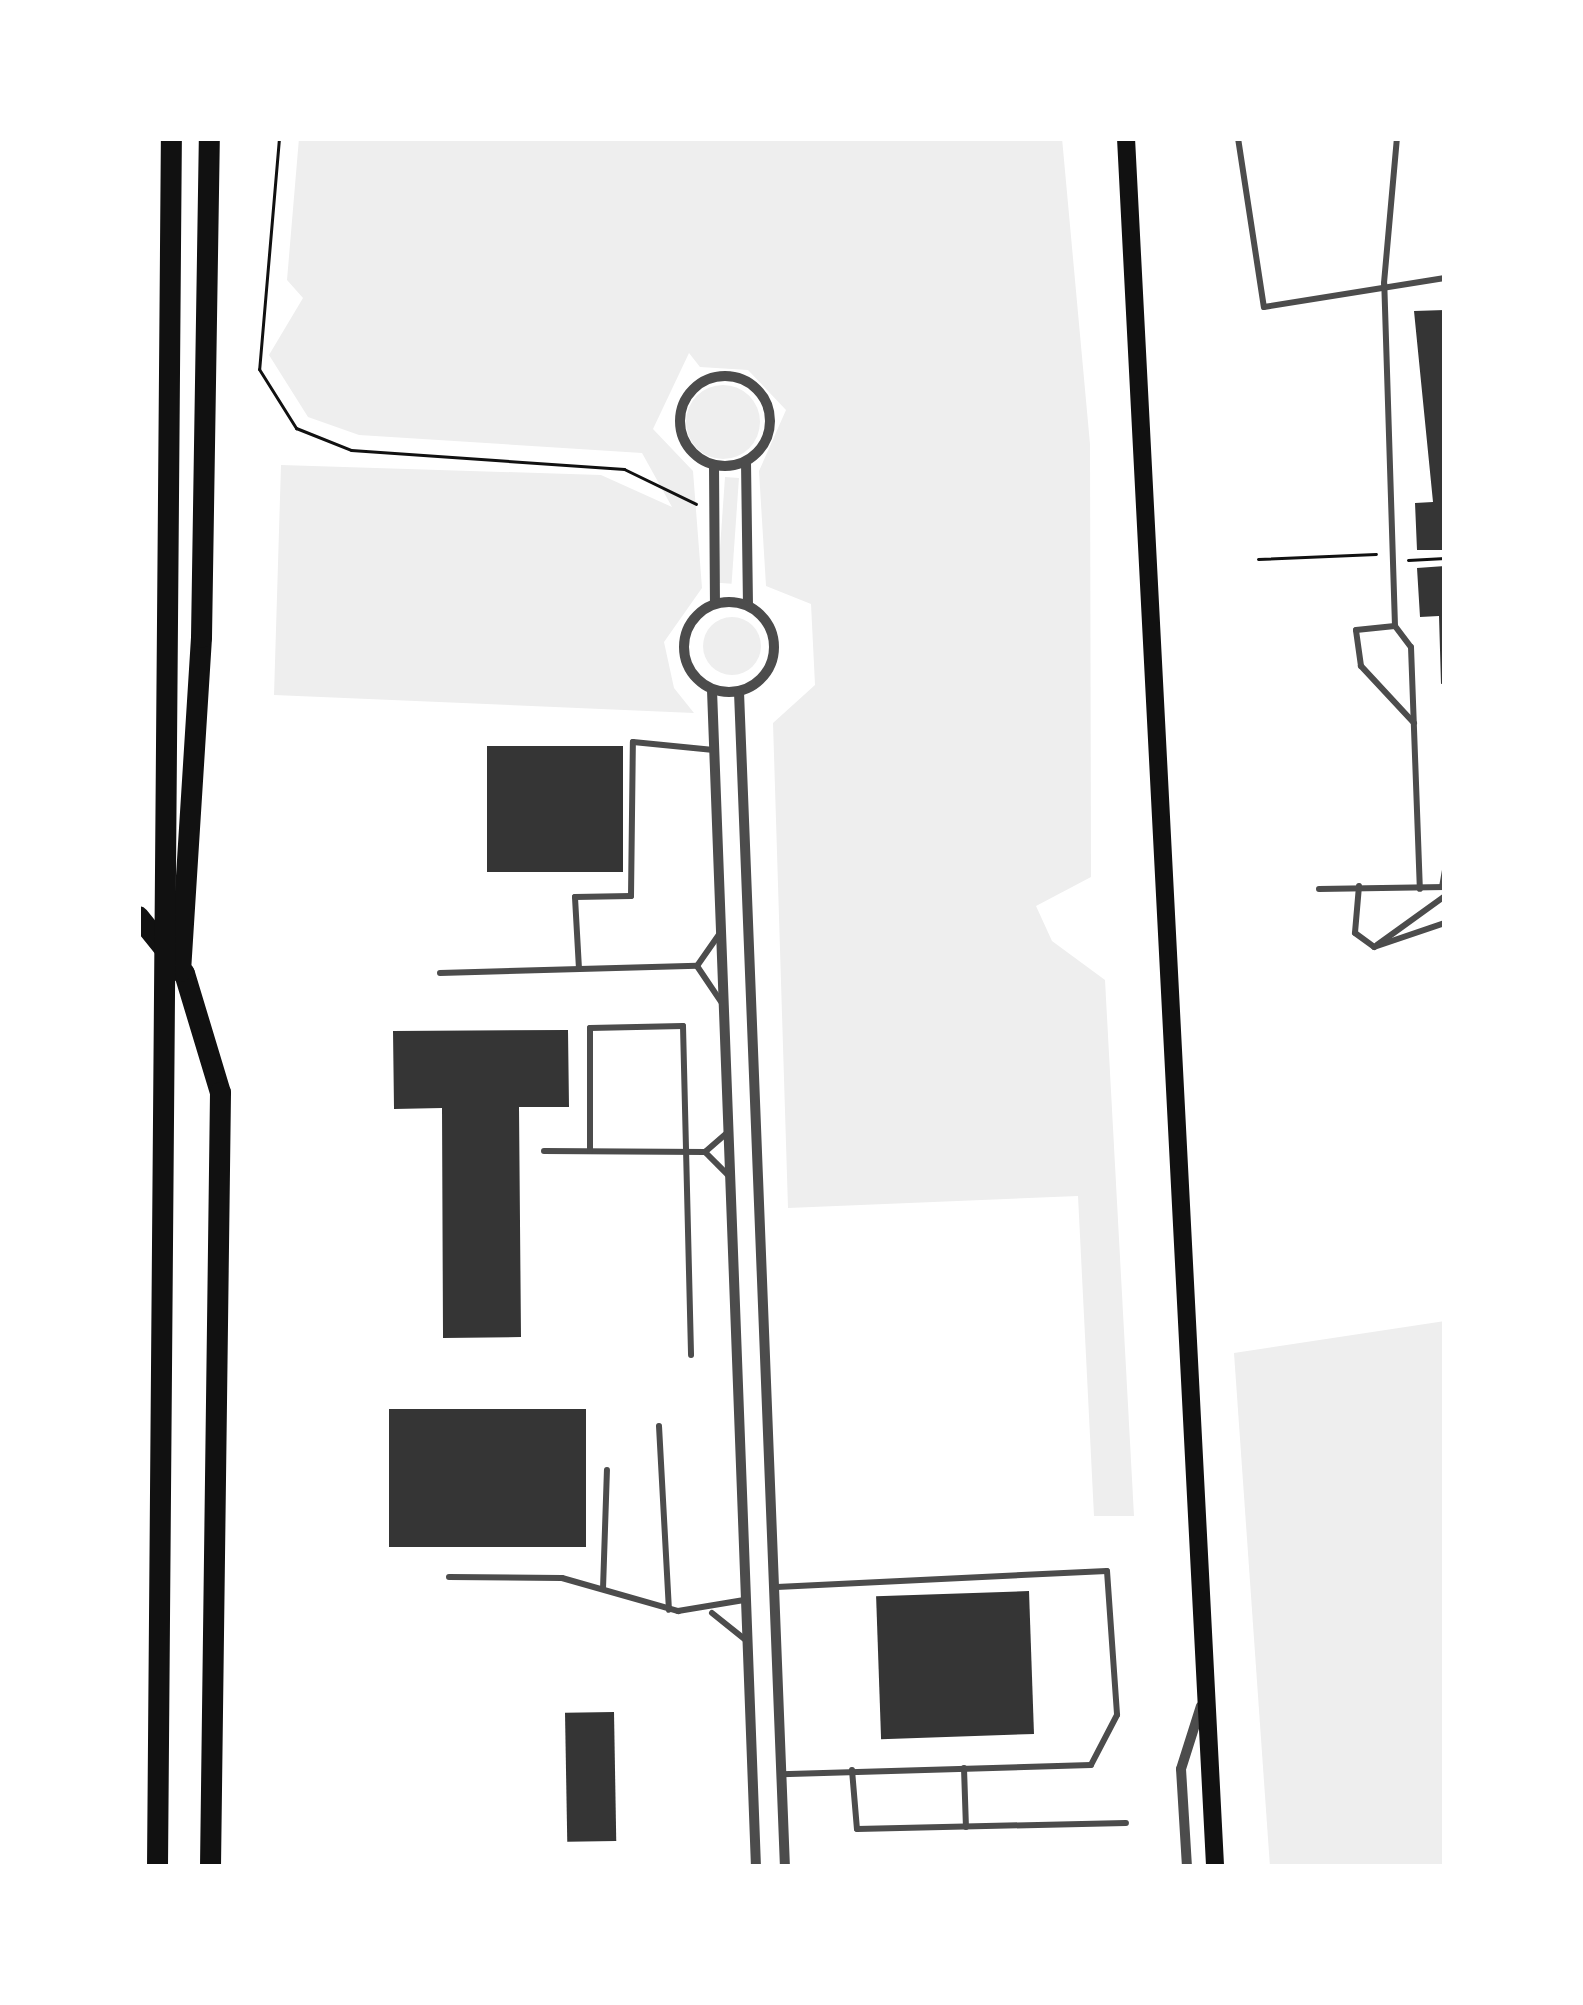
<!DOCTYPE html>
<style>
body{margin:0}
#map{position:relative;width:1583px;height:2005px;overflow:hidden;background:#fff;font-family:Karla,sans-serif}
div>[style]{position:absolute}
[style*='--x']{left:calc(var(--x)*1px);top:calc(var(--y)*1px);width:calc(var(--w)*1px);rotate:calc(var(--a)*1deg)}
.green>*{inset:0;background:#eee;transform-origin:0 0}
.round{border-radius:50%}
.building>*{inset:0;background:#353535;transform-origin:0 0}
.path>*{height:3px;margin:-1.5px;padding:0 1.5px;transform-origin:1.5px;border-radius:1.5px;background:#111}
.service>*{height:6px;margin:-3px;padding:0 3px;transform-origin:3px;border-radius:3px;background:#4c4c4c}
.minor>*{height:10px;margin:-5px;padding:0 5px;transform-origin:5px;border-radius:5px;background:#4c4c4c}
.minor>.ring{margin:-5px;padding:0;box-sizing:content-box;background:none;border:10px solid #4c4c4c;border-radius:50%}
.primary>*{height:18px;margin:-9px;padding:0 9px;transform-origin:9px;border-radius:9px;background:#111}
.motorway>*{height:21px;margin:-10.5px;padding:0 10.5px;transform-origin:10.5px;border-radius:10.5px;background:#111}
span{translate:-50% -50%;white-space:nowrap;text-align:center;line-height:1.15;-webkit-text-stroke:12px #fff;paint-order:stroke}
.frame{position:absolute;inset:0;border:141px solid #fff;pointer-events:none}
</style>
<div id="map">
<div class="green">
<div style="clip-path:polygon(299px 138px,1062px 138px,1090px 444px,1091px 877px,1036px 906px,1052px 941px,1105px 980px,1134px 1516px,1094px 1516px,1078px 1196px,788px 1208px,773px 723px,815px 685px,811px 604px,766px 586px,759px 471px,786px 410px,748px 370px,700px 367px,689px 353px,653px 429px,693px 471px,702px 588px,664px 642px,674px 688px,694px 713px,274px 695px,281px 465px,601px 475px,672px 507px,642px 453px,359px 435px,308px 417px,269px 355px,303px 298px,287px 280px)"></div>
<div class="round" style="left:686px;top:385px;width:74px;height:74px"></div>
<div style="left:725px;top:477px;width:14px;height:106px;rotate:4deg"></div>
<div class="round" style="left:703px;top:617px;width:58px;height:58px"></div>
<div style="clip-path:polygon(1445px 1321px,1445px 1867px,1270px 1867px,1234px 1353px)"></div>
</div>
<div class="building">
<div style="clip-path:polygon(1445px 310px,1445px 550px,1417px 550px,1415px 503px,1433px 502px,1414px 311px)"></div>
<div style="clip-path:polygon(1445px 566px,1445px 683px,1441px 684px,1439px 616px,1420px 617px,1417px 568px)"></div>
<div style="left:487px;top:746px;width:136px;height:126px"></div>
<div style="clip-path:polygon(568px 1030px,569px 1107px,519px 1107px,521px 1337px,443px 1338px,442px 1108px,394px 1109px,393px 1031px)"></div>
<div style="left:389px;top:1409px;width:197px;height:138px"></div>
<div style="left:1029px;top:1591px;width:143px;height:153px;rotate:88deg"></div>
<div style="left:614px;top:1712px;width:129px;height:49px;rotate:89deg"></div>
</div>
<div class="path">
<div style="--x:279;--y:138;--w:232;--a:94.9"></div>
<div style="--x:259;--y:369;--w:70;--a:57.9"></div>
<div style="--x:296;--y:428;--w:59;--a:21.8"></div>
<div style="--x:351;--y:450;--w:274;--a:4"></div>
<div style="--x:624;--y:469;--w:80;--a:25.9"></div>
<div style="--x:1258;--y:559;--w:118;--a:-2.4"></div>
<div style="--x:1408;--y:560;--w:37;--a:-3"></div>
</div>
<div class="service">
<div style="--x:1238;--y:138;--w:171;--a:81.3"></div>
<div style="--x:1264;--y:307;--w:183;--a:-9.1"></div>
<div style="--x:1395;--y:626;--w:343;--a:-91.8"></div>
<div style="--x:1384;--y:283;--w:146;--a:-84.9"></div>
<div style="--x:1414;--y:723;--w:78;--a:-132.9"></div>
<div style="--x:1361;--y:666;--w:36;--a:-98"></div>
<div style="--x:1356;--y:630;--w:39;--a:-6"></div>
<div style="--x:1395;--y:626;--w:26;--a:53"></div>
<div style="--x:1411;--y:647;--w:242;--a:87.9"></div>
<div style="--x:1359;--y:886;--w:47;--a:94.9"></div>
<div style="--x:1355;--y:933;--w:24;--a:36"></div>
<div style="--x:1374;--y:947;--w:75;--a:-18.7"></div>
<div style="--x:1442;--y:887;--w:17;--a:-80"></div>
<div style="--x:1319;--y:889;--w:126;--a:-0.9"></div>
<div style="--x:1377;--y:945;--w:84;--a:-35.8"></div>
<div style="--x:697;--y:966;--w:45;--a:56"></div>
<div style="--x:697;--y:966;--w:39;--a:-55"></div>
<div style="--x:579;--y:969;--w:72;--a:-93.2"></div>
<div style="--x:575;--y:897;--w:56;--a:-1"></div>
<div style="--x:631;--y:896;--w:154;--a:-89.3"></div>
<div style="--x:633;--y:742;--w:81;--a:5.6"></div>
<div style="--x:440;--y:973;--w:257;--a:-1.6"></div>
<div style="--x:544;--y:1151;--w:161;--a:0.4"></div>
<div style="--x:705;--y:1152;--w:29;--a:-41"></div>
<div style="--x:590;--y:1151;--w:123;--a:-90"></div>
<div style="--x:590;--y:1028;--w:93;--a:-1.2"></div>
<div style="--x:683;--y:1026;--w:329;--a:88.6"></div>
<div style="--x:705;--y:1152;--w:33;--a:45"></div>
<div style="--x:659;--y:1426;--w:184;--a:86.9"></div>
<div style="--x:449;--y:1577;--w:113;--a:0.5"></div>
<div style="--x:562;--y:1578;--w:121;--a:15.9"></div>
<div style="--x:678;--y:1611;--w:67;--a:-9.5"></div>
<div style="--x:777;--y:1587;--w:330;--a:-2.8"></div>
<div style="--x:1107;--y:1571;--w:144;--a:86"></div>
<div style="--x:1117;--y:1715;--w:56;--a:117.5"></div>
<div style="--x:1091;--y:1765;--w:310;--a:178.3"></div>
<div style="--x:603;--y:1589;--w:119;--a:-88.1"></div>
<div style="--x:712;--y:1613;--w:45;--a:38.7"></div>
<div style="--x:964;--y:1768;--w:59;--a:88.1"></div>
<div style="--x:852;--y:1770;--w:59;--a:85.2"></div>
<div style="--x:857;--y:1829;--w:269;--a:-1.3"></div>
</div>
<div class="minor">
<div class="ring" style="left:680px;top:376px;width:80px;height:80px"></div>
<div style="--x:746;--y:462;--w:143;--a:89.2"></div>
<div style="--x:714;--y:465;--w:138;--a:89.6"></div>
<div class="ring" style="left:684px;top:602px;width:80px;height:80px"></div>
<div style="--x:712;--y:690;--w:1178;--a:87.86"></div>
<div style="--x:739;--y:692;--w:1176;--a:87.76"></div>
<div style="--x:1187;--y:1867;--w:98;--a:-93.5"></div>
<div style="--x:1181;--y:1769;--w:66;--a:-72.4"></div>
</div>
<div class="primary">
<div style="--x:1126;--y:138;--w:1731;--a:87.05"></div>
</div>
<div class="motorway">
<div style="--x:138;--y:916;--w:73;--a:51.1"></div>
<div style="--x:184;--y:973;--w:124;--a:73.2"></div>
<div style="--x:220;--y:1092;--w:775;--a:90.74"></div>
<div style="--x:180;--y:971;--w:335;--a:-86.4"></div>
<div style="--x:201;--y:637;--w:499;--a:-89.1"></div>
<div style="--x:157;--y:1867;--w:1729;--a:-89.54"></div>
</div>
<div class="frame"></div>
</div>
